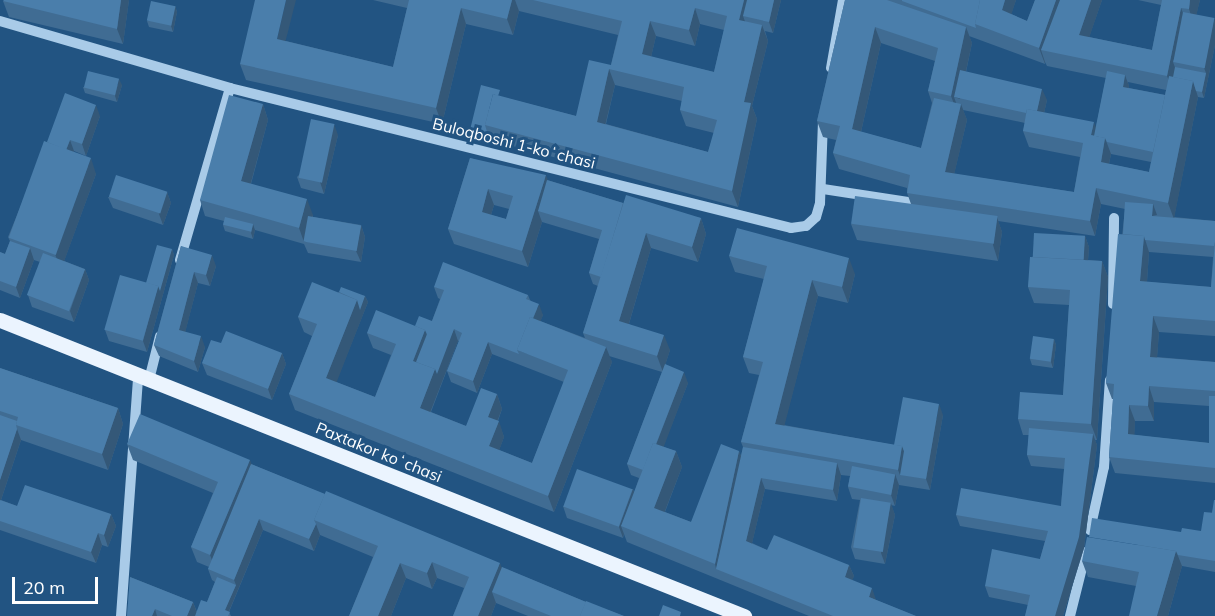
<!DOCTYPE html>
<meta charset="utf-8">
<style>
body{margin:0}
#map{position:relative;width:1215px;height:616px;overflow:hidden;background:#225482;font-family:Mulish,sans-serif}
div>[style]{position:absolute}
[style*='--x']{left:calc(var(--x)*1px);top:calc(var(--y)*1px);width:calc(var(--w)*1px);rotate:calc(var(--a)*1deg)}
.minor>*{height:10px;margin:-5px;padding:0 5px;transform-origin:5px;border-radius:5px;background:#a9cbe8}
.major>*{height:15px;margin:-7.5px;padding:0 7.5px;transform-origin:7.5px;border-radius:7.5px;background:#ebf4fe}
.wall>*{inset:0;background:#406c93}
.shaded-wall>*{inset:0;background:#345878}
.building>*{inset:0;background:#4a7eab;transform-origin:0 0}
span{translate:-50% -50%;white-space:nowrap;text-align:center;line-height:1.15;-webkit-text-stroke:6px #225482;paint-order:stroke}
.street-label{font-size:16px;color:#fff}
.scale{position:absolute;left:12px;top:577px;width:86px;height:27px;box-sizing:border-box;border:3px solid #fff;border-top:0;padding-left:8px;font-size:18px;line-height:21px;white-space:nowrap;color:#fff;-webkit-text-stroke:4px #225482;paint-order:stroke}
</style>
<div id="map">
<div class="minor">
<div style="--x:0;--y:21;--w:240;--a:16.2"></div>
<div style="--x:230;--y:88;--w:578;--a:14.01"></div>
<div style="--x:791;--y:228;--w:15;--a:-8"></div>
<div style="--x:806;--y:226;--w:13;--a:-42"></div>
<div style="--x:816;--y:217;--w:15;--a:-74"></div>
<div style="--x:820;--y:203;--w:81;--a:-87.9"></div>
<div style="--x:831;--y:68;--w:69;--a:-80"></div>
<div style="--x:823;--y:189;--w:86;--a:8.7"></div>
<div style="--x:180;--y:260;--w:179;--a:-73.8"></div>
<div style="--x:1113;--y:304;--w:86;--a:-89.3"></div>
<div style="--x:149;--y:380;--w:45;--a:-76"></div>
<div style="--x:1090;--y:530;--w:65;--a:-77.5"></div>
<div style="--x:1104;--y:467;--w:87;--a:-86.1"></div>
<div style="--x:121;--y:616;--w:241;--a:-85.9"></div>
<div style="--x:1070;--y:616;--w:66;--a:-76"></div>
</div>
<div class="major">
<div style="--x:0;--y:320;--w:801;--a:21.7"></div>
</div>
<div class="wall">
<div style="clip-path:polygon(129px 0,123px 44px,9px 17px,3px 1px)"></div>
<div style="clip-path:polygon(evenodd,373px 0,781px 0,773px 33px,765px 31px,768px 41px,752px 106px,757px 119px,738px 207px,472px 135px,470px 130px,502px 97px,576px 116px,611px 65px,618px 35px,519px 11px,513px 35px,466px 24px,442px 124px,246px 80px,240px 64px,286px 41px,393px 67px,407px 8px,373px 0,700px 24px,724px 30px,714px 72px,651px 57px,656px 36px,695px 46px,700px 24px,373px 0,615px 85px,682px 101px,680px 110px,686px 126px,714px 133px,708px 152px,606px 124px,615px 85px)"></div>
<div style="clip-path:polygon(evenodd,845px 0,1016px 0,1011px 14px,1027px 21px,1035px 0,1102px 0,1089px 37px,1152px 50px,1161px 5px,1138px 0,1200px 0,1196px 15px,1215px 21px,1215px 45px,1204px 98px,1198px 97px,1174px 217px,1215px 221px,1215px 336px,1159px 332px,1157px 357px,1215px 362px,1215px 483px,1115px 473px,1109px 457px,1113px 399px,1112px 399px,1106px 383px,1125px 209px,1101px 204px,1095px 236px,998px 221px,1002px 232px,998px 261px,857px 240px,851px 224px,911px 204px,907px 193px,907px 188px,839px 169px,833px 153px,836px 140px,823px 137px,817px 121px,845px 0,969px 36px,1045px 64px,1045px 62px,1047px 66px,1106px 78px,1096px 127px,1044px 113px,1047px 100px,966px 72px,972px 43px,969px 36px,845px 0,881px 43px,935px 61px,928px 91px,932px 103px,921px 148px,861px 132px,881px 43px,845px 0,1128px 82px,1166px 90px,1165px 95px,1129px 88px,1128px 82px,845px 0,963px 110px,1025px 123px,1023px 131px,1029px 147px,1080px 157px,1074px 192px,954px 174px,967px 120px,963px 110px,845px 0,1111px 154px,1151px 162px,1149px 172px,1109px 164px,1111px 154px,845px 0,1149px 252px,1213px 257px,1211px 287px,1147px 282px,1149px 252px,845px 0,1154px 402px,1209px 406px,1209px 443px,1134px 435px,1135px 421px,1154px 421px,1154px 402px)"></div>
<div style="clip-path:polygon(175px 6px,177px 12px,173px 32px,149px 27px,147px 21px)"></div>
<div style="clip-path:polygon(122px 85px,117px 102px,85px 93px,83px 87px)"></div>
<div style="clip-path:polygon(263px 104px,268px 120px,251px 184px,313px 215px,313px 217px,361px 225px,365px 237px,361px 262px,308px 253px,304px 244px,255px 230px,253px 239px,225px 231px,223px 225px,224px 221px,205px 216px,200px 200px)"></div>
<div style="clip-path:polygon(100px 116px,86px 156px,74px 151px,74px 152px,96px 174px,64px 261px,85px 269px,89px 280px,74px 322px,32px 307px,28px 295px,40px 262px,34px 260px,20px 298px,0 290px,0 252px,5px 254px,10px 241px,8px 237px,47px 142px)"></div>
<div style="clip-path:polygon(338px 135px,324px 194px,301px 188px,297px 177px)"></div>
<div style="clip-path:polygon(evenodd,470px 158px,547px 180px,623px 203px,701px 218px,706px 234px,698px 262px,651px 248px,629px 324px,670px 350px,665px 365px,688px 383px,663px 447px,676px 451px,682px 467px,665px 512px,691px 522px,739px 451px,741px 456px,743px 447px,741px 442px,759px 375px,749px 373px,743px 357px,764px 279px,735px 272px,729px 256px,855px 274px,848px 303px,818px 296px,784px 425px,894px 445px,943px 415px,930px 490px,899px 485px,895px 506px,891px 505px,895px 515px,885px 564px,855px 559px,851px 547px,860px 500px,852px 499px,848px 487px,850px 476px,841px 475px,837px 501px,765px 489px,752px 543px,767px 550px,849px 565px,854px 576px,852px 580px,876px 600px,916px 616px,809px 616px,627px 542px,624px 534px,623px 538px,567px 518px,563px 506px,633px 489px,634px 493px,639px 478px,631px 475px,627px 464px,662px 372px,609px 356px,612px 362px,554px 512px,295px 410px,289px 394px,312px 336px,304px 332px,298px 317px,339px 292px,365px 296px,368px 302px,336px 382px,375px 397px,391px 355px,373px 348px,367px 333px,415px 326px,432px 321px,440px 299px,438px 298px,434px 287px,528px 295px,530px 300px,543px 315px,540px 321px,585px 338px,583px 333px,598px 286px,593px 284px,589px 273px,599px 239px,542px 222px,528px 267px,454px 244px,448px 229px,470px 158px,494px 205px,509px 209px,506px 219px,491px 215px,494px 205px,470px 158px,458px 341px,459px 341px,447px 371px,451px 382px,477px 393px,492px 354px,564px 382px,532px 463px,499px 450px,504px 437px,498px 421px,502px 409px,497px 394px,466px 426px,431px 412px,458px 341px)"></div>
<div style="clip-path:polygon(167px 192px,171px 203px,163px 225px,113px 208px,108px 197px)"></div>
<div style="clip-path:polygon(1085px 236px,1089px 247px,1088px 260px,1102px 261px,1108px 277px,1097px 440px,1095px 440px,1097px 445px,1084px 548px,1063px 616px,1025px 616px,1028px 605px,989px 597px,985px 586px,1040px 559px,1045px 541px,960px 526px,956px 515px,1061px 506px,1064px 469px,1031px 466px,1027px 455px,1029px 435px,1023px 435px,1018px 419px,1063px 395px,1069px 305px,1034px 303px,1028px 287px,1032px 257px)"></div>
<div style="clip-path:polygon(181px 246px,216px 266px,210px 286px,198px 283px,185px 332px,205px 347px,198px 372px,159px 356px,154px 345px)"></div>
<div style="clip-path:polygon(172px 249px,174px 255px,147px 352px,109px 341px,105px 330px,146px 283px)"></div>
<div style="clip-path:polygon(1054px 339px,1056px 345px,1053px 368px,1032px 365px,1030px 359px)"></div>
<div style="clip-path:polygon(282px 353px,286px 364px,272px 400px,207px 375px,202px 363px)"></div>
<div style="clip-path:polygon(0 368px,118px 408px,123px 424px,108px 470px,21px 440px,1px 500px,17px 506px,111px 514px,116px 526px,108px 547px,102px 545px,96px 563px,0 530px)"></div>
<div style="clip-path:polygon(127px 444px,251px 464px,586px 602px,624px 616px,528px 616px,496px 603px,491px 616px,453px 616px,464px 588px,437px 578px,432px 589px,406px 578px,391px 616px,349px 616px,373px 557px,320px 535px,314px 551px,263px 530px,229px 612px,231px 616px,127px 616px,130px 577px,193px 602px,197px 612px,207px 602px,215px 582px,212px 580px,208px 569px,209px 567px,197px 562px,191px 547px,213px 493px,133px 460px)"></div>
<div style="clip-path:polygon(1215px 500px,1215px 572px,1182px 566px,1168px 616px,1136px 586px,1088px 577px,1082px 561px,1181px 532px,1201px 531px,1212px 513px)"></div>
</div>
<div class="shaded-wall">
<div style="clip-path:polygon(121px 0,129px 0,123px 44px,117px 29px)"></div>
<div style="clip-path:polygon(286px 0,296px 0,282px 55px,277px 39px)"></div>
<div style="clip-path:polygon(512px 0,515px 0,519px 11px,513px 35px,507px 19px)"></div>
<div style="clip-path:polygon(744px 0,752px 0,743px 16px,747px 27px,739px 20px)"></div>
<div style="clip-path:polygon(774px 0,781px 0,773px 33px,769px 22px)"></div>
<div style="clip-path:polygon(1005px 0,1016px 0,1008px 25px,1002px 10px)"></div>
<div style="clip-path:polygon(1056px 0,1067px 0,1041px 50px,1045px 62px,1045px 64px,1039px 48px)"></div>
<div style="clip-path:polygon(1091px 0,1102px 0,1085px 50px,1079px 35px)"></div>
<div style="clip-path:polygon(1190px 0,1200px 0,1194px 25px,1189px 9px)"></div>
<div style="clip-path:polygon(175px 6px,177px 12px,173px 32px,171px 26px)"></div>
<div style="clip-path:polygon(461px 8px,466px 24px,442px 124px,436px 108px)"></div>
<div style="clip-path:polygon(695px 8px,700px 24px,695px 46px,689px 30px)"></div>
<div style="clip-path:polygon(1181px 8px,1187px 23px,1173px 62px,1177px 73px,1171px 86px,1167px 76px)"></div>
<div style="clip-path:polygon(1214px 18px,1215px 21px,1215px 45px,1204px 98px,1202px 92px,1206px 73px,1204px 68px)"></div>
<div style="clip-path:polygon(650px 21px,656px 36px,648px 70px,642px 54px)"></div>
<div style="clip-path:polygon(762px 25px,768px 41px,752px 106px,757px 119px,738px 207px,732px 191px,744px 102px)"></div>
<div style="clip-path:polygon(875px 27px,881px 43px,858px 145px,852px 129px)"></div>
<div style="clip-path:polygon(966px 27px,972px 43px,960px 99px,954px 97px,958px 108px,957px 112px,951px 96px)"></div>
<div style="clip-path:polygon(609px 69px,615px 85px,602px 138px,597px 122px)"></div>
<div style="clip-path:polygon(1125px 75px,1129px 86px,1127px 98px,1123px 87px)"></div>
<div style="clip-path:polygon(119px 79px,122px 85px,117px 102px,115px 96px)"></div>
<div style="clip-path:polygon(1193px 81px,1198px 97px,1174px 219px,1168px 203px)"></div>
<div style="clip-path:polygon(1042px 89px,1047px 100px,1041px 127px,1036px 115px)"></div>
<div style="clip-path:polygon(263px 104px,268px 120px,247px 197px,241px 181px)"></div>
<div style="clip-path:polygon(961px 104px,967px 120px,951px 188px,945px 172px)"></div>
<div style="clip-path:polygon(96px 105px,100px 116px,86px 156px,82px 144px)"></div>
<div style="clip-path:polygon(1094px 122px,1100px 138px,1091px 135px)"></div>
<div style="clip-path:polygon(334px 124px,338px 135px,324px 194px,320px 182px)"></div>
<div style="clip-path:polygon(1105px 138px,1111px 154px,1106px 178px,1101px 162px)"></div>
<div style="clip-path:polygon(70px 140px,74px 151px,69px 164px,65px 153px)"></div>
<div style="clip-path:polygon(91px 158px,96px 174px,61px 270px,55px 254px)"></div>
<div style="clip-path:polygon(546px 175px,552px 191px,538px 211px,542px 222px,528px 267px,522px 251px)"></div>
<div style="clip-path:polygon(1096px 188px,1101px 204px,1095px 236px,1090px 221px)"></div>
<div style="clip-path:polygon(488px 189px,494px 205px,487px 228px,482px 212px)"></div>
<div style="clip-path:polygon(167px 192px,171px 203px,163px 225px,159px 214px)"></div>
<div style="clip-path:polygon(307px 199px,313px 215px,306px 242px,304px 242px,299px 228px)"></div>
<div style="clip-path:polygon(1153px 204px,1157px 215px,1152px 216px)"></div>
<div style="clip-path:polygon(997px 217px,1002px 232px,998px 261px,993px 245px)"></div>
<div style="clip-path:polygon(701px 218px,706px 234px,698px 262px,692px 247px)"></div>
<div style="clip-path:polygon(253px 224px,255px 230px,253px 239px,251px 233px)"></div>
<div style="clip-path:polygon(361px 225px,365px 237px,361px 262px,356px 251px)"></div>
<div style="clip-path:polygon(646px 233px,651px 248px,625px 337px,619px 321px)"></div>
<div style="clip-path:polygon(1085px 236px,1089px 247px,1087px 276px,1083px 264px)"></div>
<div style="clip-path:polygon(1144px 236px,1149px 252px,1146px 297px,1140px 281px)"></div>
<div style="clip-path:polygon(30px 248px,34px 260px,20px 298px,16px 287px)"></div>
<div style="clip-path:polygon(172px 249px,174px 255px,147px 352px,143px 341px,158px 286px)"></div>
<div style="clip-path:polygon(212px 255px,216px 266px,210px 286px,206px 275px)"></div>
<div style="clip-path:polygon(849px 258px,855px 274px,848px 303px,842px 287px)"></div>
<div style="clip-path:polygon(1102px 261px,1108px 277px,1097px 440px,1091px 424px)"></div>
<div style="clip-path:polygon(85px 269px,89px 280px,74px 322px,70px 311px)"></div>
<div style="clip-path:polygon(194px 272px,198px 283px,183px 341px,179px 330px)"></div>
<div style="clip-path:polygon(812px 280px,818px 296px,781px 439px,775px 424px)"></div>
<div style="clip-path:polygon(365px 296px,368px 302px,332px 394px,326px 378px,357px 300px)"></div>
<div style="clip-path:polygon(539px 304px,543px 315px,528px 354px,520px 351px)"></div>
<div style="clip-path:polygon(1153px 316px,1159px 332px,1156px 373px,1150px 357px)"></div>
<div style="clip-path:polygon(454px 329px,458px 341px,426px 423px,420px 408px,435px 369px)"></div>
<div style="clip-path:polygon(425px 330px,431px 346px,414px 365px,413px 361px)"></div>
<div style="clip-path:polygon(664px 335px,670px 350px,663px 372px,657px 356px)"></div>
<div style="clip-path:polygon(201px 336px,205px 347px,198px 372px,194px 361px)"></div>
<div style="clip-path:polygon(1054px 339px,1056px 345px,1053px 368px,1051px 362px)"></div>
<div style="clip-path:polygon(488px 342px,492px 354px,477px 393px,473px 381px)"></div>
<div style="clip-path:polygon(606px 347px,612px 362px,554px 512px,548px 496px)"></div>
<div style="clip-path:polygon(282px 353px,286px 364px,272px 400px,268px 389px)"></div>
<div style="clip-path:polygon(684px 372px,688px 383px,650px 483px,646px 471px)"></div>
<div style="clip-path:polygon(1149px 386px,1154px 402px,1154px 421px,1148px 406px)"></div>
<div style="clip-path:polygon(497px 394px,502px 409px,493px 432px,488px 417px)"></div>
<div style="clip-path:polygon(939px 404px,943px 415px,930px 490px,926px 479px)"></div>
<div style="clip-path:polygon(1129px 405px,1135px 421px,1134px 450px,1128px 434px)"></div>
<div style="clip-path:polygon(118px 408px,123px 424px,108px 470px,102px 454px)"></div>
<div style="clip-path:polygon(499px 421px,504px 437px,495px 462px,489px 446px)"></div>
<div style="clip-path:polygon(17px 429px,21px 440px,0 503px,0 480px)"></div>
<div style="clip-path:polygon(1093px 434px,1097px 445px,1084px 548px,1063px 616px,1055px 616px)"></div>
<div style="clip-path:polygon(902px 446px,908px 462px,900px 475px,898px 470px)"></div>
<div style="clip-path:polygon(676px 451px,682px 467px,660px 524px,654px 508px)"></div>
<div style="clip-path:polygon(739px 451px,745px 467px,716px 569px,715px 564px)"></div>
<div style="clip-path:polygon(250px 460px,256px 475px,216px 570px,210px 555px)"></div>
<div style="clip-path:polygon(837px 463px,841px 475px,837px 501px,833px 490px)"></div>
<div style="clip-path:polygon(895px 474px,899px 485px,895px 506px,891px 495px)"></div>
<div style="clip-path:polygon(761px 478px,765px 489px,750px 552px,746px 541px)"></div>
<div style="clip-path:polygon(633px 489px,637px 501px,621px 526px,624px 534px,623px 538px,619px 527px)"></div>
<div style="clip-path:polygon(891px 503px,895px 515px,885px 564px,881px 553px)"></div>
<div style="clip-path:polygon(111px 514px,116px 526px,108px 547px,104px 535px)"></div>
<div style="clip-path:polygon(259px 519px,263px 530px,227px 616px,225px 610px,236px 585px,234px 580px)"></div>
<div style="clip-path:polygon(316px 524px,320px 535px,314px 551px,309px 539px)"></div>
<div style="clip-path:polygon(98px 533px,102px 545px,96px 563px,91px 552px)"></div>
<div style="clip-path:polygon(1176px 551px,1182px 566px,1168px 616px,1157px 616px)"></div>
<div style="clip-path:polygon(432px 562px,437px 578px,432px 589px,427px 573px)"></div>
<div style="clip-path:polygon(400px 563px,406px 578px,391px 616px,378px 616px)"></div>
<div style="clip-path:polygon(500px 563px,506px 579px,492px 592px,496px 603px,491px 616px,478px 616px)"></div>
<div style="clip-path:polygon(849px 565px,854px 576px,849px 589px,845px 577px)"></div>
<div style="clip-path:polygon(872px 588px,876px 600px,869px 597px)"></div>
<div style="clip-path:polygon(193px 602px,198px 616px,187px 616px)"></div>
<div style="clip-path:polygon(155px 609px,157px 616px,152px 616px)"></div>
</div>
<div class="building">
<div style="clip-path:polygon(4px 0,121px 0,117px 29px,3px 1px)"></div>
<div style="clip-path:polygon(255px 0,286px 0,277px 39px,393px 67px,409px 0,512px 0,507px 19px,461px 8px,436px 108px,240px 64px)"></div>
<div style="clip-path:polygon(evenodd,533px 0,744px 0,739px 20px,762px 25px,744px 102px,751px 103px,732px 191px,485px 125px,493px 94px,576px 116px,589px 60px,611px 65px,622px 21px,533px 0,695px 8px,727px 16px,714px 72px,642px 54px,650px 21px,689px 30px,695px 8px,533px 0,609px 69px,684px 87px,680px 110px,717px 120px,708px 152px,597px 122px,609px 69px)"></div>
<div style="clip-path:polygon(747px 0,774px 0,769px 22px,743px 16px)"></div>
<div style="clip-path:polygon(845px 0,887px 0,966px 27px,951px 96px,928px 91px,938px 48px,875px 27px,852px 129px,921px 148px,934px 98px,961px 104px,945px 172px,1074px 192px,1083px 143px,1023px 131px,1027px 109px,1094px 122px,1091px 135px,1105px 138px,1101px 162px,1149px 172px,1169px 76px,1193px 81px,1168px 203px,1096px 188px,1090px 221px,907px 193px,910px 175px,833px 153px,840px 126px,817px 121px)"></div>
<div style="clip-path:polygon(902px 0,980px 0,975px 24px,976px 28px,902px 1px)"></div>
<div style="clip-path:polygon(980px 0,1005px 0,1002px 10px,1027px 21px,1035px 0,1056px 0,1039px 48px,975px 24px)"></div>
<div style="clip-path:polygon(1060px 0,1091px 0,1079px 35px,1152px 50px,1162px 0,1190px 0,1189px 9px,1181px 8px,1167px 76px,1041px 50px)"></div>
<div style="left:151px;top:1px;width:25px;height:20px;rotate:12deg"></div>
<div style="left:1183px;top:12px;width:32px;height:51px;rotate:11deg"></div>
<div style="clip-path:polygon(1175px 67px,1206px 73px,1202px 92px,1196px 91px,1193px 81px,1173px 77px)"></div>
<div style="clip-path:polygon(960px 70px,1042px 89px,1037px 111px,1027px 109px,1026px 113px,954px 97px)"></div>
<div style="left:88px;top:71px;width:32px;height:17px;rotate:14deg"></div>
<div style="clip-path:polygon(1107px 71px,1125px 75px,1123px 87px,1165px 95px,1153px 152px,1107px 142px,1105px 138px,1094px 136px)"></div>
<div style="clip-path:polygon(481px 85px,500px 90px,498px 96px,493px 94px,485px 125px,488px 135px,470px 130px)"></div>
<div style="clip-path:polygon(65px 93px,96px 105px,82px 144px,70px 140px,66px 150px,47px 142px)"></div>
<div style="clip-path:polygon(229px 95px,263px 104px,241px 181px,307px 199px,299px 228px,200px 200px)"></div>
<div style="left:311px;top:119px;width:24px;height:60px;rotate:12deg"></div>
<div style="left:44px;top:141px;width:50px;height:103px;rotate:20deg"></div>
<div style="clip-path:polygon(evenodd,470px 158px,546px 175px,522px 251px,448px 229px,470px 158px,488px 189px,513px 196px,506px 219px,482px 212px,488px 189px)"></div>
<div style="left:116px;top:175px;width:54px;height:23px;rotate:18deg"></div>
<div style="clip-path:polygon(547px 180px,623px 203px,601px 277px,589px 273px,602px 230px,538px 211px)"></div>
<div style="clip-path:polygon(626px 195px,701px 218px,692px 247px,646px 233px,619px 321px,664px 335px,657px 356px,583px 333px)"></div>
<div style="left:855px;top:196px;width:144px;height:28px;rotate:8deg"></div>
<div style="clip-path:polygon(1125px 202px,1153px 204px,1152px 216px,1215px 221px,1215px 242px,1214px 246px,1145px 240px,1144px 236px,1123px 234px)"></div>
<div style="left:308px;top:216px;width:54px;height:26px;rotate:10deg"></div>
<div style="left:225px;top:217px;width:29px;height:8px;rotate:14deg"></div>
<div style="clip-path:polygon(737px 228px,849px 258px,842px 287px,812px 280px,775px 424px,902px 446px,898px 470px,741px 442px,763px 362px,743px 357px,767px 266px,729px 256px)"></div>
<div style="left:1034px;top:233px;width:51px;height:24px;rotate:3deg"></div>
<div style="clip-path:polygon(1118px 234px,1144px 236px,1140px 281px,1211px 287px,1215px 242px,1215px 321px,1153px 316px,1150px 357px,1215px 362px,1215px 391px,1149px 386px,1148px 406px,1129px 405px,1128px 434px,1209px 443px,1209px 396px,1215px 396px,1215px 468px,1109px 457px,1114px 384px,1106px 383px)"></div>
<div style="clip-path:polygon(10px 241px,30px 248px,16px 287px,0 281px,0 252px,5px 254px)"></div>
<div style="clip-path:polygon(157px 245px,172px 249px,160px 291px,158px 286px,146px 283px)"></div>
<div style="clip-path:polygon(181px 246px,212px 255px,206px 275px,194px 272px,179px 330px,201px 336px,194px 361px,154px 345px)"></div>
<div style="left:43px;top:253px;width:45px;height:45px;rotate:21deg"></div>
<div style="clip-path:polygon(1030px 257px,1102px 261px,1091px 424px,1018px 419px,1020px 392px,1063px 395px,1070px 290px,1028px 287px)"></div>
<div style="clip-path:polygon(443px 262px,528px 295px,526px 299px,539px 304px,533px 318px,530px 317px,517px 350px,519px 354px,488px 342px,473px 381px,447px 371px,462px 333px,454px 329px,437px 374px,435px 369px,416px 362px,427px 334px,425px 330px,415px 326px,419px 316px,432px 321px,444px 290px,434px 287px)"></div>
<div style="left:120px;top:275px;width:40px;height:57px;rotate:16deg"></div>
<div style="clip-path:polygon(312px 282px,357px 300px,326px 378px,375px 397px,396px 344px,367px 333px,376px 310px,425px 330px,413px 361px,435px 369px,420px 408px,466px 426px,481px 388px,497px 394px,488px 417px,499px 421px,489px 446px,532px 463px,568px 370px,517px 350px,530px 317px,606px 347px,548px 496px,289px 394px,317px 324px,298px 317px)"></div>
<div style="clip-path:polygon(341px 287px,365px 296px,360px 310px,357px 300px,339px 292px)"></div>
<div style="clip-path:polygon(226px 331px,282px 353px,268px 389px,202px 363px,211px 340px,221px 343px)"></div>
<div style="left:1033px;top:336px;width:21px;height:23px;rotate:8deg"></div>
<div style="clip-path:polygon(665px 364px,684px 372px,656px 444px,653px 443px,643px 470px,627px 464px)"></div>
<div style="clip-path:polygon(0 368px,118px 408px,102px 454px,16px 425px,18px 417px,0 411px)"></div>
<div style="clip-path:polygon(903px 397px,939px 404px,926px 479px,900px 475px,904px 451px,902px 446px,894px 445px)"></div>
<div style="clip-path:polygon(140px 414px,250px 460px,210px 555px,191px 547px,218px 482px,127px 444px)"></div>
<div style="clip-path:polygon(0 415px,17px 421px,16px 425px,17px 429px,0 480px)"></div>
<div style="clip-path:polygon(1029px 428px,1093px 434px,1079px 537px,1055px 616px,1025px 616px,1030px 595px,985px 586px,992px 549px,1040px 559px,1048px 531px,956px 515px,961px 488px,1061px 506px,1065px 458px,1027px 455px)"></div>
<div style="clip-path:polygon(653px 443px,676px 451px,654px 508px,691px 522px,721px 444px,739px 451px,715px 564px,621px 526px)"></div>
<div style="clip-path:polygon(743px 447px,837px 463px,833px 490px,761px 478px,746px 541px,767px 550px,774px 535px,849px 565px,845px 577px,872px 588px,869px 597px,916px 616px,833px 616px,716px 569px)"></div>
<div style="clip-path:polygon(251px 464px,325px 494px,314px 520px,316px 524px,309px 539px,259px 519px,234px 580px,208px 569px)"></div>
<div style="left:852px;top:466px;width:44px;height:21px;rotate:11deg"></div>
<div style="left:577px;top:469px;width:59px;height:40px;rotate:20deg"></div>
<div style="clip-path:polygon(25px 485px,111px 514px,104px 535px,98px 533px,91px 552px,0 521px,0 500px,17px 506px)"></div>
<div style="clip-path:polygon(326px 491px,500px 563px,478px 616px,453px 616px,469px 577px,432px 562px,427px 573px,400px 563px,378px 616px,349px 616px,378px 546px,314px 520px)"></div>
<div style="left:861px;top:498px;width:30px;height:50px;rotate:9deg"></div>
<div style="clip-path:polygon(1214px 500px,1215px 500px,1215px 513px,1212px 513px)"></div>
<div style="clip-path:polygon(1204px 512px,1215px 513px,1215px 561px,1178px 555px,1176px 551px,1089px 537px,1092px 518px,1181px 532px,1182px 528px,1201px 531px)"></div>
<div style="clip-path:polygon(1087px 537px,1176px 551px,1157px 616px,1129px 616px,1139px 572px,1082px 561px)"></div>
<div style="clip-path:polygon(502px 567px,586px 602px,580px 616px,551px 616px,492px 592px)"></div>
<div style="clip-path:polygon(130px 577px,193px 602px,187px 616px,172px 616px,155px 609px,152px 616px,127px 616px)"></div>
<div style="clip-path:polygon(217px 577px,236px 585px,225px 610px,230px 612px,228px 616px,195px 616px,201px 600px,207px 602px)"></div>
<div style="clip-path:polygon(586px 601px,624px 616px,580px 616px)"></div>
<div style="clip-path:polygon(663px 605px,681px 612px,680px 616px,659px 616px)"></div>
</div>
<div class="street-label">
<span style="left:514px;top:143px;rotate:14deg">Buloqboshi 1-koʻchasi</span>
<span style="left:379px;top:452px;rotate:22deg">Paxtakor koʻchasi</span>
</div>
<div class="scale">20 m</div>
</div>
